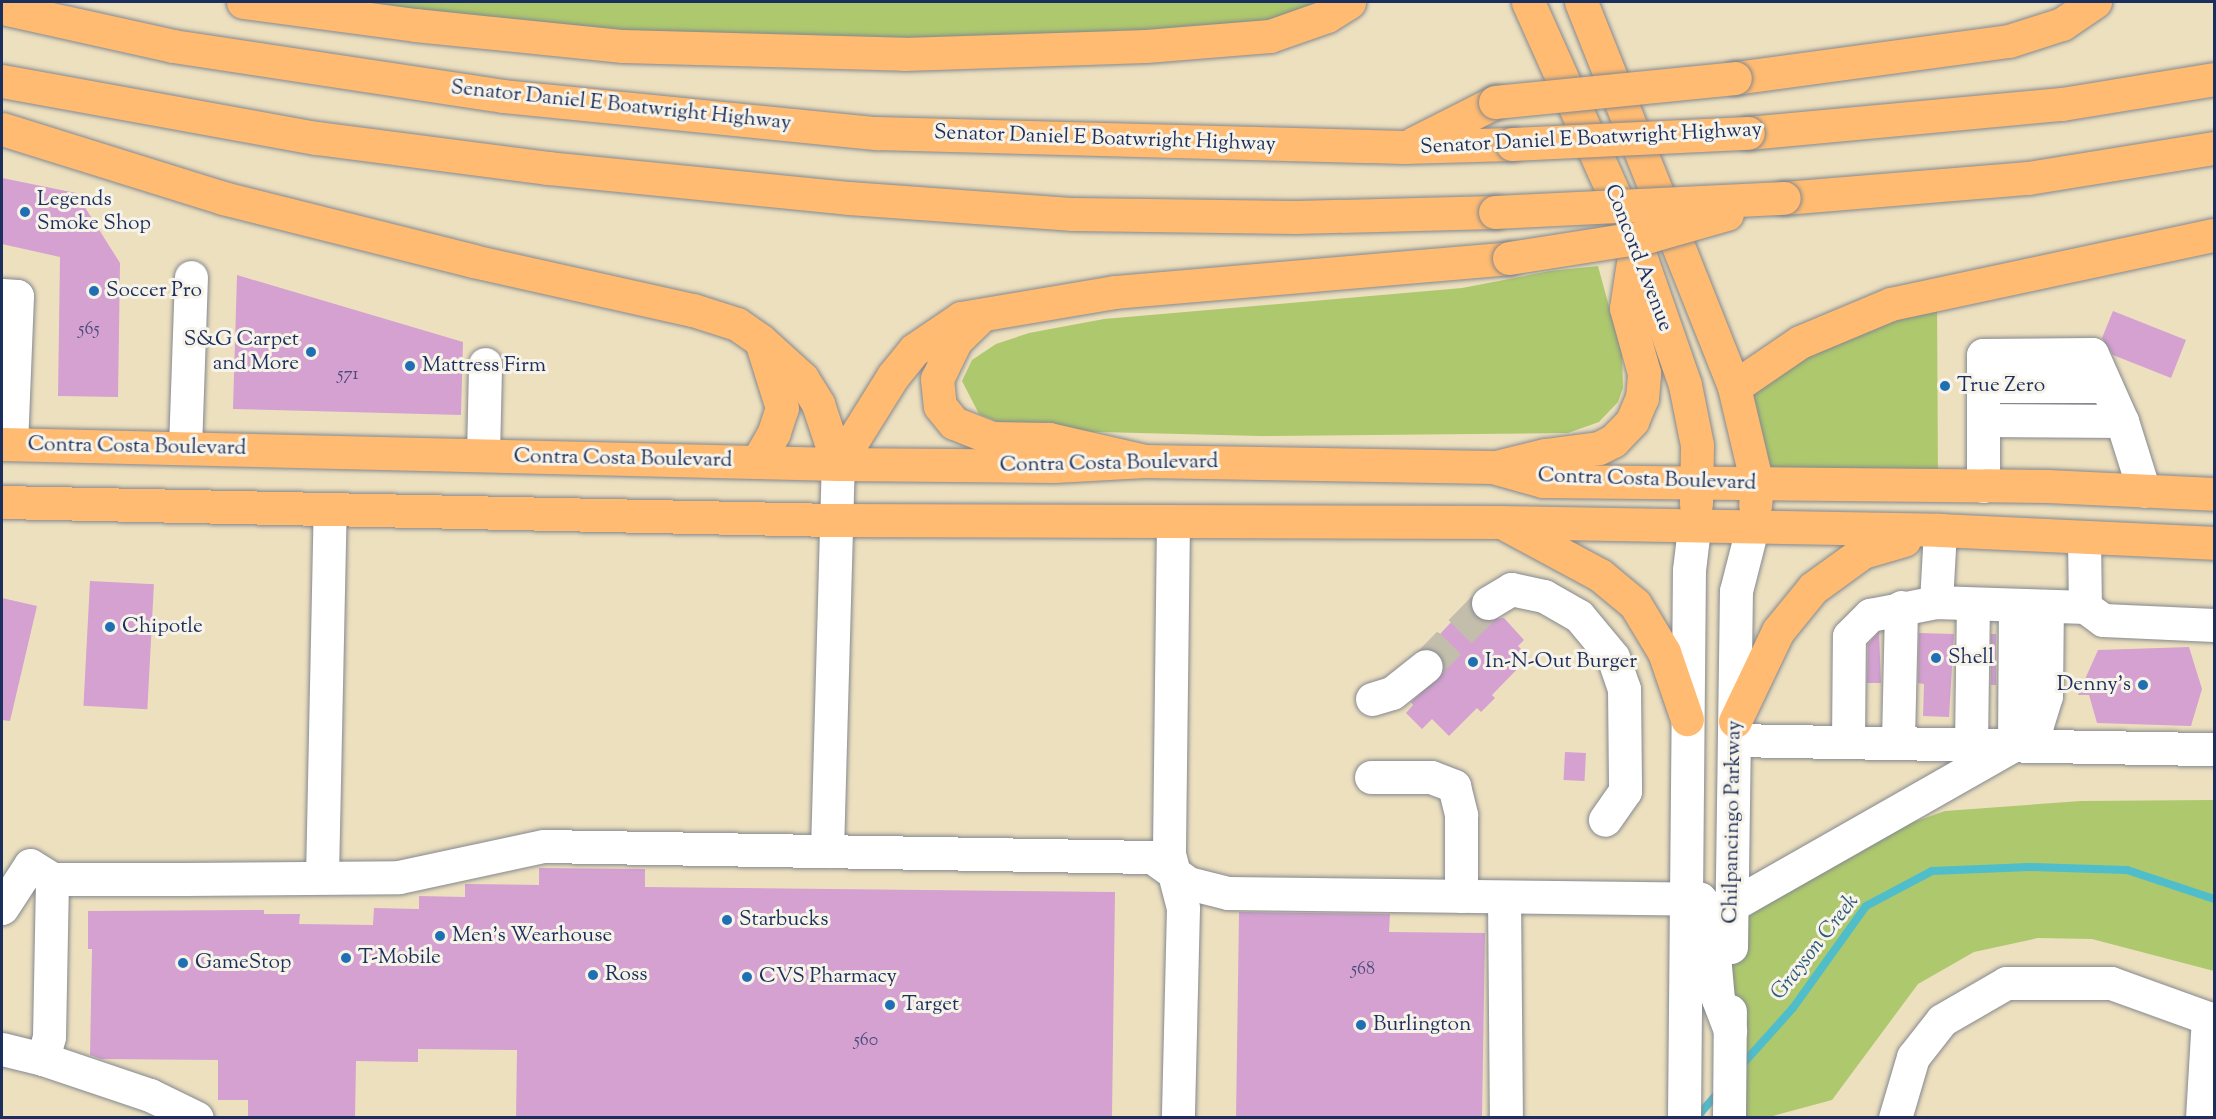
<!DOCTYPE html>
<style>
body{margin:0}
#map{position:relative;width:2216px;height:1119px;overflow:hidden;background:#ede0bf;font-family:"Sorts Mill Goudy",serif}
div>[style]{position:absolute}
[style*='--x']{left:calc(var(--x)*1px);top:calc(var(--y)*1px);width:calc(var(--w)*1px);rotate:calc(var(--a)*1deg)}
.green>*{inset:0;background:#aec86e}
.stream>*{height:8px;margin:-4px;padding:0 4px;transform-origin:4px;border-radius:4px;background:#50bdcb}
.building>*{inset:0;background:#d4a1d1;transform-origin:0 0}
.minor-tunnel>*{height:33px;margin-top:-16.5px;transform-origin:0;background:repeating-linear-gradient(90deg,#c3bdac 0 33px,transparent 0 49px)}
.roads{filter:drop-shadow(0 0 2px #84888e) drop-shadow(0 0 2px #84888e)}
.minor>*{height:33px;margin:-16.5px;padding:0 16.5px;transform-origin:16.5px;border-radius:16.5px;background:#fff}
.major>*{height:33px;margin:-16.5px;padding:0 16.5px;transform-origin:16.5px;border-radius:16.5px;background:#ffbb71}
.highway>*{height:33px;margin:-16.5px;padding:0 16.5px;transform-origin:16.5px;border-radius:16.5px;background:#ffbb71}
.bridges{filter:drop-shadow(0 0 2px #84888e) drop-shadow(0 0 2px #84888e)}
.highway-bridge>*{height:33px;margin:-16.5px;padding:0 16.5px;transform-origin:16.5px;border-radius:16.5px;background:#ffbb71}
.dots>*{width:16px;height:16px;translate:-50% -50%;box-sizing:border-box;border:3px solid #f7f3e8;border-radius:50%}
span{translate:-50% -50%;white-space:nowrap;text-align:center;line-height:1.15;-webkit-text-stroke:6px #f7f3e8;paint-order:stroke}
.number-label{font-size:18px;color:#494c7b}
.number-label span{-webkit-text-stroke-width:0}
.street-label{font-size:21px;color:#1b2f5e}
.poi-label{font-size:21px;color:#1b2f5e}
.left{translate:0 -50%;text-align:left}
.right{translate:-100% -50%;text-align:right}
.water-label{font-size:22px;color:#2b5a7f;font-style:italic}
.frame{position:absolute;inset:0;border:3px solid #1b2f5e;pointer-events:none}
</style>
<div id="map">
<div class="green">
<div style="clip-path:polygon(243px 2px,1349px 2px,1327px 16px,904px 54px)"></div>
<div style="clip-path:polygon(1598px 266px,1622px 354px,1623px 388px,1618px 402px,1599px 422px,1568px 433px,1261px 436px,1018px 430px,979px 414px,962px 381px,972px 360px,996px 344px,1029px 333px,1104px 319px,1462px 288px,1550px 271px)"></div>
<div style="clip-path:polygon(1937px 292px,1938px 485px,1757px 484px,1734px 387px)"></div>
<div style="clip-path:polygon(2214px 800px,2214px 971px,2092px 939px,2038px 938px,1974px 952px,1918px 984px,1832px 1100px,1769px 1117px,1729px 1118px,1732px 927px,1877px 835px,1945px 811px,2081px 801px)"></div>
</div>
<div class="stream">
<div style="--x:1740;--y:1067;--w:79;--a:-48.1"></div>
<div style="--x:1793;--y:1008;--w:125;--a:-54.4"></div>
<div style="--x:1866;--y:906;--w:75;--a:-27.9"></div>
<div style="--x:1932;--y:871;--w:97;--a:-2.4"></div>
<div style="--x:2029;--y:867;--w:98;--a:1.8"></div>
<div style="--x:2127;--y:870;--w:92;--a:18.4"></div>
<div style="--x:1696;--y:1118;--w:37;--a:-49"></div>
</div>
<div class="building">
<div style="clip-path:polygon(2px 178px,76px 193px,120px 263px,118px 397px,58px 396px,60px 257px,2px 244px)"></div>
<div style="clip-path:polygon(237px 275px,463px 342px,461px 415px,233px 409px)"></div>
<div style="clip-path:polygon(2113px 311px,2186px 340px,2171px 378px,2113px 355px,2102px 338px)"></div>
<div style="left:90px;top:581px;width:64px;height:125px;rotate:3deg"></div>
<div style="clip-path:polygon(2px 598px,37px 606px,10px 721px,2px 720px)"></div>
<div style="clip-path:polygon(1469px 603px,1480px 620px,1504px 618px,1524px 640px,1518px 646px,1529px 657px,1492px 695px,1495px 698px,1481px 712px,1477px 708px,1449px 736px,1432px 719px,1422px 729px,1406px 713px,1413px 705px,1411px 702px,1444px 672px,1441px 655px,1427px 648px)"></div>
<div style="clip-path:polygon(1879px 632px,1881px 683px,1867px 683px,1868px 644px)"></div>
<div style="clip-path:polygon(1919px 633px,1954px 634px,1949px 717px,1923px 716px,1924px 684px,1918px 683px)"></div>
<div style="left:1991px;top:634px;width:5px;height:51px"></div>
<div style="clip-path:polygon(2189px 647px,2202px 689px,2191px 726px,2097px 723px,2089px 695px,2078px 695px,2098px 650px)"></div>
<div style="left:1565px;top:752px;width:21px;height:28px;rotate:3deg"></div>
<div style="clip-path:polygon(539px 868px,645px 869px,645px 887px,1115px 892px,1112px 1118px,516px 1118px,517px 1050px,418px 1049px,418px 1062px,356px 1061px,355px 1118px,248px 1118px,248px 1100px,218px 1100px,218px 1060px,101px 1059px,90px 1055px,92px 949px,88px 949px,88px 911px,264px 910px,264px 914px,300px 914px,299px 924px,373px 925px,374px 908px,419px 909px,419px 896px,465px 897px,465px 884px,539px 885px)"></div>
<div style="clip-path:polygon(1239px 912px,1390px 914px,1389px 932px,1485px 933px,1482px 1118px,1236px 1118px)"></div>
</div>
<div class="minor-tunnel">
<div style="--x:1426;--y:666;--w:88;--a:-45.5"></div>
</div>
<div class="roads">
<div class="minor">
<div style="--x:2;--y:295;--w:15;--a:4"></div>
<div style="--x:17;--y:296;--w:148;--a:92.3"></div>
<div style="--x:1983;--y:386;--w:123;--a:0"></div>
<div style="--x:1983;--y:420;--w:139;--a:0.4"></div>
<div style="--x:2122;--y:421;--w:73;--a:72.6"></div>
<div style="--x:185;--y:448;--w:171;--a:-88"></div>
<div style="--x:483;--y:455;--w:91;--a:-88.7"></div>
<div style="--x:1983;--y:486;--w:131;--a:-90"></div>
<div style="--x:1983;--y:355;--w:109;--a:-0.5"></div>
<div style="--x:2092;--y:354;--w:73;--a:65.9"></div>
<div style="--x:1173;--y:521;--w:333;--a:90.7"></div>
<div style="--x:1169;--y:854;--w:56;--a:75.5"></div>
<div style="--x:1183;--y:908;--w:210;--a:91.4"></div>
<div style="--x:2084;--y:538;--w:69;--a:89.2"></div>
<div style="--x:2085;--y:607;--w:22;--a:36"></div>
<div style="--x:2103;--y:620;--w:111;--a:2.6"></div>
<div style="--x:1936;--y:602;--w:72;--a:-86.8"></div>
<div style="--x:1488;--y:603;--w:27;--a:-31"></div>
<div style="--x:1511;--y:589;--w:34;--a:12"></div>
<div style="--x:1544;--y:596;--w:40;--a:29.7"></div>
<div style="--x:1579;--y:616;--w:53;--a:50.3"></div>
<div style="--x:1613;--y:657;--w:34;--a:71"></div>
<div style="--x:1624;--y:689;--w:102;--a:89.4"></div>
<div style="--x:1625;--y:791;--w:35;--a:125"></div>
<div style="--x:1372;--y:699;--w:21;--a:-17"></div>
<div style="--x:1392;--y:693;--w:43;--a:-38.5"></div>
<div style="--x:1734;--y:740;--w:480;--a:1.1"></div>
<div style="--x:1898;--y:741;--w:134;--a:-88.7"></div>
<div style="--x:1848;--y:742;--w:106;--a:-89.5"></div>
<div style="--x:1849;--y:636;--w:30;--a:-45"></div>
<div style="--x:1870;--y:615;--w:67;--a:-11.1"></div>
<div style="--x:1936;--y:602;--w:149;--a:1.9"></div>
<div style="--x:1971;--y:744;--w:140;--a:-89.2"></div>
<div style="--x:2014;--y:745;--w:140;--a:-89.6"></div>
<div style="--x:1371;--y:777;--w:60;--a:0"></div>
<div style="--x:1431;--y:777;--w:25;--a:21"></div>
<div style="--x:1454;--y:786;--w:30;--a:76"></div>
<div style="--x:1461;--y:815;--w:81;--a:90"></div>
<div style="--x:827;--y:851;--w:387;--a:-88.4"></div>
<div style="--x:322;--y:877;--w:367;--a:-88.8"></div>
<div style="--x:1504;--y:897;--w:221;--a:89.5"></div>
<div style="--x:1732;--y:905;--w:324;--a:-29.6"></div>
<div style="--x:2014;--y:745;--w:30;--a:-41"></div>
<div style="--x:2037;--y:725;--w:30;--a:-73"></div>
<div style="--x:2046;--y:696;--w:90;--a:-89.4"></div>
<div style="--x:2;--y:908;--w:51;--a:-56.9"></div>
<div style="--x:30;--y:865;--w:26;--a:32"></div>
<div style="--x:52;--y:879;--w:133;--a:0"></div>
<div style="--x:185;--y:879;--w:214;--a:-0.5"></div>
<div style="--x:399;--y:877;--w:148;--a:-12.1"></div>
<div style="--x:544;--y:846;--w:608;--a:1.04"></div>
<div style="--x:1152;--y:857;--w:44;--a:35.8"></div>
<div style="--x:1188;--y:883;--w:41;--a:14"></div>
<div style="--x:1228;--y:893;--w:472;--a:0.7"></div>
<div style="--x:1700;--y:899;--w:15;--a:48"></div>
<div style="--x:1710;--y:910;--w:89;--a:84.9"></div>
<div style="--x:1718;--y:999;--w:34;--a:69"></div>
<div style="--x:1731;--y:947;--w:356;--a:-89.2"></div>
<div style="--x:1736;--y:591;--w:65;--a:-75.7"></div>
<div style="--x:2;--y:1049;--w:42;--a:13.7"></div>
<div style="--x:43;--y:1059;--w:23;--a:-75"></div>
<div style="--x:49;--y:1037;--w:158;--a:-88.9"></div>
<div style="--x:43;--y:1059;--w:113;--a:18.6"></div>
<div style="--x:150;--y:1095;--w:52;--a:26.1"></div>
<div style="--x:1684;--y:1118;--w:548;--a:-89.48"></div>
<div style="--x:1689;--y:570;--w:42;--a:-83.2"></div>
<div style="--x:1729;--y:1118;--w:107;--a:-89.5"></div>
<div style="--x:1895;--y:1118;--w:64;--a:-73.6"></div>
<div style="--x:1913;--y:1057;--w:47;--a:-51.9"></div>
<div style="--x:1942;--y:1020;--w:74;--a:-30"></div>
<div style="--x:2006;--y:983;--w:105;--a:0"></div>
<div style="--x:2111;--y:983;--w:109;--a:19.8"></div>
<div style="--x:2202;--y:1118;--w:100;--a:-86.6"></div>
</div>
<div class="major">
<div style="--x:1528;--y:2;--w:265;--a:65.9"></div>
<div style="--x:1636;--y:244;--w:149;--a:70.8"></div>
<div style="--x:1685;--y:385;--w:61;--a:78.7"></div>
<div style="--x:1697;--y:445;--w:59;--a:91"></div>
<div style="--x:1581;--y:2;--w:414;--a:68.3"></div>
<div style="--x:1734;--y:387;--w:100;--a:76.7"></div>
<div style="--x:1757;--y:484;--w:21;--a:95"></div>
<div style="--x:2;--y:444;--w:836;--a:1.37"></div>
<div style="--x:838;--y:464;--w:216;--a:0.5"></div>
<div style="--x:1054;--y:466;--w:91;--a:-3.1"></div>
<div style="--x:1145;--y:461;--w:348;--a:1"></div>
<div style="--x:1493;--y:467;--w:52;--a:15.6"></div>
<div style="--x:1543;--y:481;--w:504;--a:0.57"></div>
<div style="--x:2047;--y:486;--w:167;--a:2.7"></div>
<div style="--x:1496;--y:467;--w:50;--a:-13.8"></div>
<div style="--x:1545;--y:455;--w:54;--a:-7.4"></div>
<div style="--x:1599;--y:448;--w:16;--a:-27"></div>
<div style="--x:1613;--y:441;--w:28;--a:-46"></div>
<div style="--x:1632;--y:421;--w:25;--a:-67"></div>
<div style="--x:1642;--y:398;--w:25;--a:-85"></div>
<div style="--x:1644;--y:373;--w:67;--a:-105.5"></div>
<div style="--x:1626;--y:308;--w:60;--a:-81.3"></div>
<div style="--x:2;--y:502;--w:833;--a:1.24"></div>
<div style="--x:835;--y:520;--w:665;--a:0.17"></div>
<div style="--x:1500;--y:522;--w:440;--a:1"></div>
<div style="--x:1940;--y:530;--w:274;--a:2.7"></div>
<div style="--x:1507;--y:525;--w:106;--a:28.3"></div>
<div style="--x:1600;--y:575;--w:45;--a:39.6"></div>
<div style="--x:1635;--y:604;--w:56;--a:58.9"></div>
<div style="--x:1664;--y:652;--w:71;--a:71.1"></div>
<div style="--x:1735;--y:721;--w:100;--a:-64.5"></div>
<div style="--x:1778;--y:631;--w:55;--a:-50.9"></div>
<div style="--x:1813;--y:588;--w:62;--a:-35.8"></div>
<div style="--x:1863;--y:552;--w:43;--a:-16.3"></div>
</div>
<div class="highway">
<div style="--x:243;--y:2;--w:174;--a:7.6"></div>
<div style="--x:415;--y:25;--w:209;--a:5.8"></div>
<div style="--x:623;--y:46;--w:281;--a:1.6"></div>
<div style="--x:904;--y:54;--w:242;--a:-1.9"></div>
<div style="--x:1146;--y:46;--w:124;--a:-4.6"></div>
<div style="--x:1270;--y:36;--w:60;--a:-19.3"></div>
<div style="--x:1327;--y:16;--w:26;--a:-32"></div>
<div style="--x:2;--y:8;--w:175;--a:12.5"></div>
<div style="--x:173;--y:46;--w:334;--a:8.6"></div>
<div style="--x:503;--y:96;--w:375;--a:5.7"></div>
<div style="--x:876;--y:133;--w:528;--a:1.52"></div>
<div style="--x:1404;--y:147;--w:108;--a:-1.6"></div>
<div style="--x:1735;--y:78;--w:276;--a:-7.7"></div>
<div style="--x:2009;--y:41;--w:56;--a:-17.8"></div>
<div style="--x:2062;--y:24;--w:40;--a:-34"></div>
<div style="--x:2;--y:81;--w:320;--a:10.3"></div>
<div style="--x:317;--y:138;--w:233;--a:7.4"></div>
<div style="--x:548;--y:168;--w:302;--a:5.7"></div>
<div style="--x:849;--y:198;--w:225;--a:4.1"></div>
<div style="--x:1073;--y:214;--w:222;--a:0.8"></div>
<div style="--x:1295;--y:217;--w:200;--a:-1.4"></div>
<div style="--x:2;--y:129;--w:232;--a:17.3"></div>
<div style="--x:223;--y:198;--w:258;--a:14.1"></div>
<div style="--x:473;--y:261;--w:225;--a:12.6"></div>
<div style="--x:693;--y:310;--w:46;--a:17.7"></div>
<div style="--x:737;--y:324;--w:28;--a:35"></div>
<div style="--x:760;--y:340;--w:57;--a:42.1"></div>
<div style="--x:802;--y:378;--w:31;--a:58"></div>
<div style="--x:818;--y:404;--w:63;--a:71.6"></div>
<div style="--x:1748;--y:133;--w:315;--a:-5.3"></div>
<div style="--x:2062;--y:104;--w:154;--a:-9.3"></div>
<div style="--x:1414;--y:143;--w:91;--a:-26.8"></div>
<div style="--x:1784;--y:198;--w:245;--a:-4.7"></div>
<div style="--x:2028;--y:178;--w:188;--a:-9.2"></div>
<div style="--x:978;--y:319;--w:30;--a:136"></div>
<div style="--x:956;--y:340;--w:43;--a:116"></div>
<div style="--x:937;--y:379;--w:27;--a:84"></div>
<div style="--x:940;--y:406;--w:22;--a:51"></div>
<div style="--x:954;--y:423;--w:41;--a:21.5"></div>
<div style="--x:992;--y:438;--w:57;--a:1"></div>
<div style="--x:1049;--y:439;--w:98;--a:12.9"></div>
<div style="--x:1734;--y:387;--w:80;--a:-34.3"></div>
<div style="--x:1800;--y:342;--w:99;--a:-22.7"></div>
<div style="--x:1891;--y:304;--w:330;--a:-12.1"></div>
<div style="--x:757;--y:462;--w:34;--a:-60"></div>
<div style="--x:774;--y:432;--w:25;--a:-72"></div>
<div style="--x:782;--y:408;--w:70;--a:-107.4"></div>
<div style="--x:838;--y:464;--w:104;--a:-58"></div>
<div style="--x:893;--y:376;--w:33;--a:-51"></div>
<div style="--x:914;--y:350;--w:57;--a:-34.2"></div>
<div style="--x:961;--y:318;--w:156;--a:-9.6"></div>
<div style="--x:1115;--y:292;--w:395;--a:-4.9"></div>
</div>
</div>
<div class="bridges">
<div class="highway-bridge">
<div style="--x:1495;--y:102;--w:241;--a:-5.7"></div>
<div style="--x:1512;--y:144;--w:236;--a:-2.7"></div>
<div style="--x:1495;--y:212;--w:289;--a:-2.8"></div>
<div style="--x:1509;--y:258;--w:142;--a:-8.9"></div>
<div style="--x:1649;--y:236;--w:81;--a:-15.8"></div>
</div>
</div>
<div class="dots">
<div style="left:25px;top:212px;background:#1f6fb2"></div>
<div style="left:94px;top:291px;background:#1f6fb2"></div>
<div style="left:311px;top:352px;background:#1f6fb2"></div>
<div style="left:410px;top:366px;background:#1f6fb2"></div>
<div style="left:1945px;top:386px;background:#1f6fb2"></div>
<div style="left:110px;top:627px;background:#1f6fb2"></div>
<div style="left:1936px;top:658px;background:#1f6fb2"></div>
<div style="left:1473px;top:662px;background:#1f6fb2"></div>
<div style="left:2143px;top:685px;background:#1f6fb2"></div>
<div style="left:727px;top:920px;background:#1f6fb2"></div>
<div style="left:440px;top:936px;background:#1f6fb2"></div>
<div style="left:346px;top:958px;background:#1f6fb2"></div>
<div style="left:183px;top:963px;background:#1f6fb2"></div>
<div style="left:593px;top:975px;background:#1f6fb2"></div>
<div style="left:747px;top:977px;background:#1f6fb2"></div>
<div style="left:890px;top:1005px;background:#1f6fb2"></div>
<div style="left:1361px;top:1025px;background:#1f6fb2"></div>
</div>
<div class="number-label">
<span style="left:89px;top:330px">565</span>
<span style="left:348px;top:375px">571</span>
<span style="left:1363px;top:970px">568</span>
<span style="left:866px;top:1041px">560</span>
</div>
<div class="street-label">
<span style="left:621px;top:106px;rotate:6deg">Senator Daniel E Boatwright Highway</span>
<span style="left:1105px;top:139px;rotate:2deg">Senator Daniel E Boatwright Highway</span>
<span style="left:1591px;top:139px;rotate:-3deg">Senator Daniel E Boatwright Highway</span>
<span style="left:1638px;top:258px;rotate:69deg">Concord Avenue</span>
<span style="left:137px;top:447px;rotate:1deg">Contra Costa Boulevard</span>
<span style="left:623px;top:459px;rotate:1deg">Contra Costa Boulevard</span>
<span style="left:1109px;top:464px;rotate:-1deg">Contra Costa Boulevard</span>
<span style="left:1647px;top:480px;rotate:2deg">Contra Costa Boulevard</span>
<span style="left:1733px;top:822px;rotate:-89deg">Chilpancingo Parkway</span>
</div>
<div class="poi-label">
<span class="left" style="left:37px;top:212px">Legends<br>Smoke Shop</span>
<span class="left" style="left:106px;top:291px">Soccer Pro</span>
<span class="right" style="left:299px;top:352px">S&amp;G Carpet<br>and More</span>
<span class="left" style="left:422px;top:366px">Mattress Firm</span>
<span class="left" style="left:1957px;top:386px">True Zero</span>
<span class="left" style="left:122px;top:627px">Chipotle</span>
<span class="left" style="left:1948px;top:658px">Shell</span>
<span class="left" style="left:1485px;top:662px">In-N-Out Burger</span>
<span class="right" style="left:2131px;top:685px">Denny's</span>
<span class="left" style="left:739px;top:920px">Starbucks</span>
<span class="left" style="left:452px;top:936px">Men's Wearhouse</span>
<span class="left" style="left:358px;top:958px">T-Mobile</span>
<span class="left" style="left:195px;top:963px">GameStop</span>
<span class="left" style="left:605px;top:975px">Ross</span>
<span class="left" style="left:759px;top:977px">CVS Pharmacy</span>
<span class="left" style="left:902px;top:1005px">Target</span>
<span class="left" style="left:1373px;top:1025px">Burlington</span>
</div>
<div class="water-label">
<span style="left:1816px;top:948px;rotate:-52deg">Grayson Creek</span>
</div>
<div class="frame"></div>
</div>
